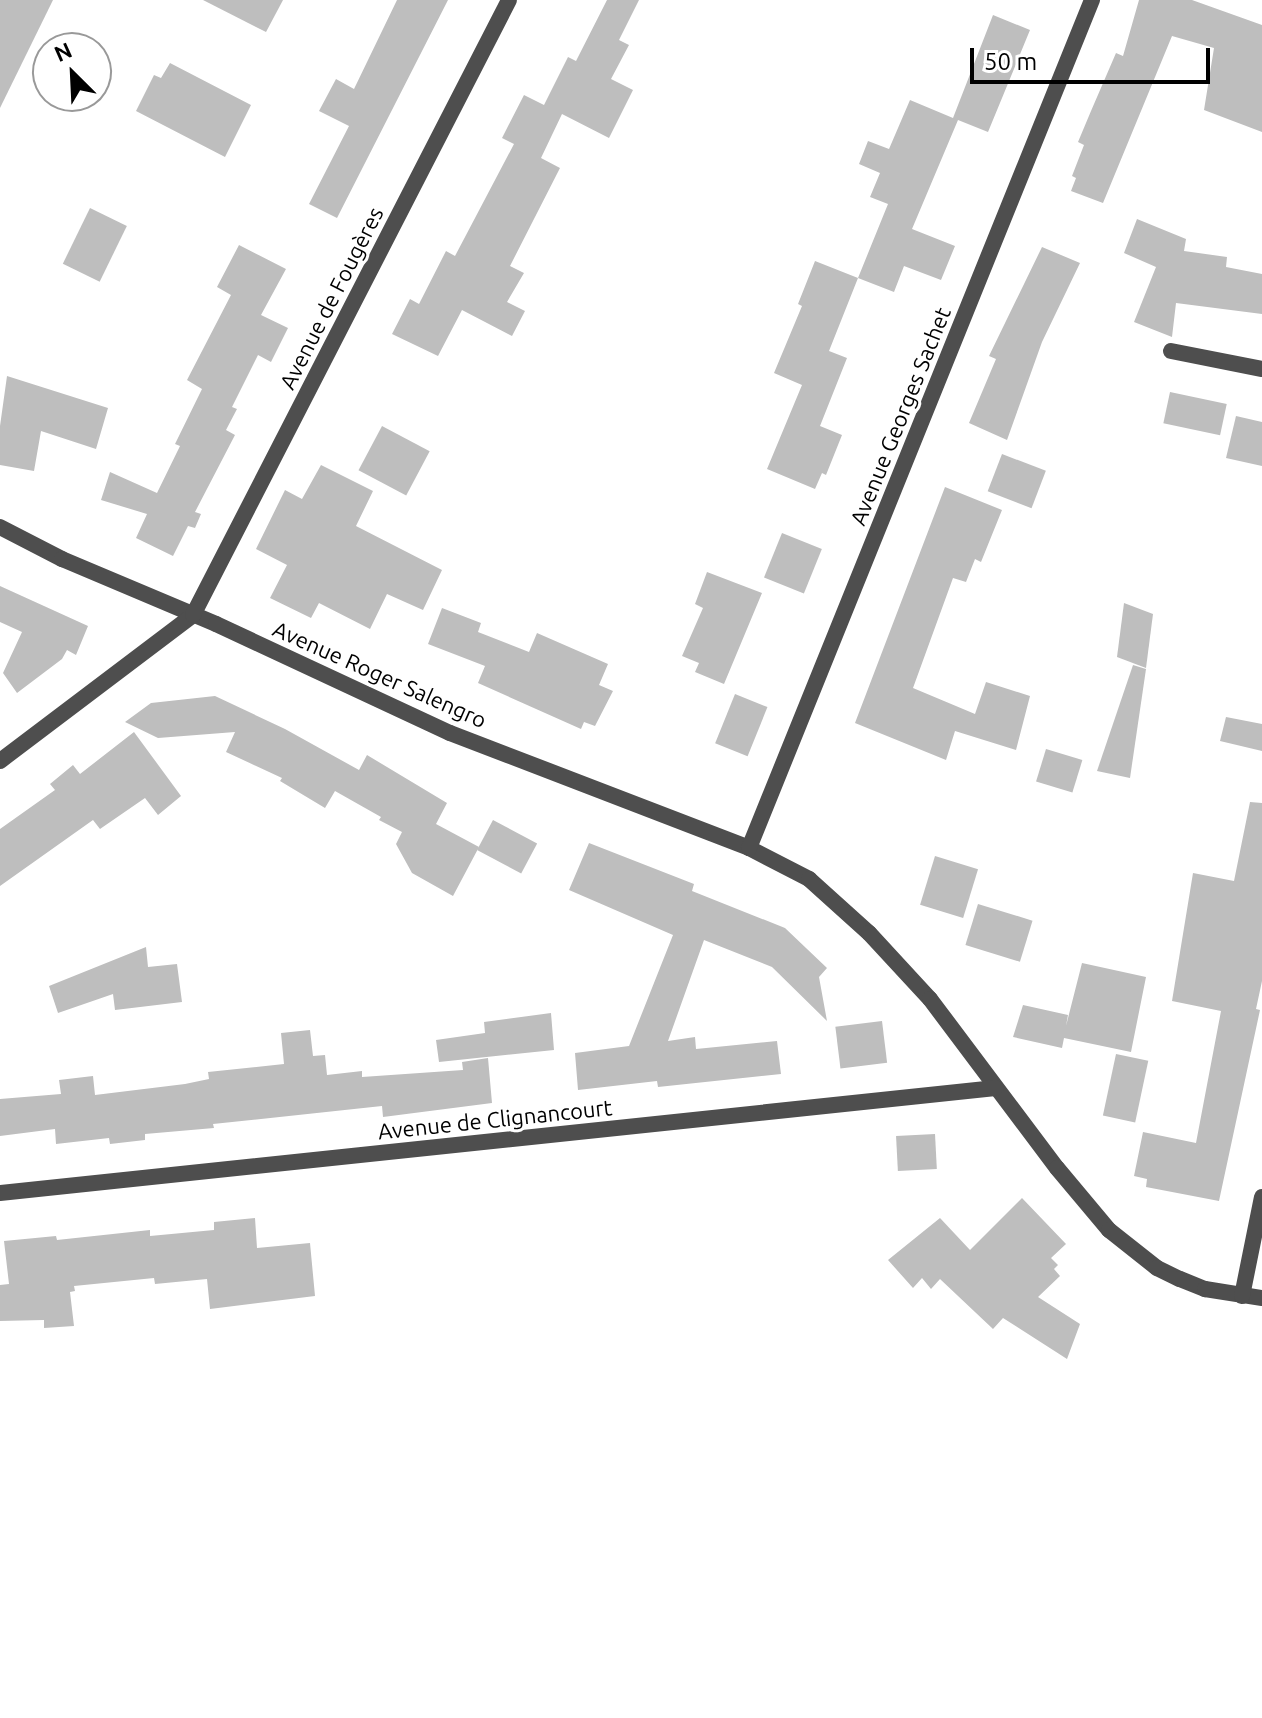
<!DOCTYPE html>
<meta charset="utf-8">
<style>
body{margin:0}
#map{position:relative;width:1262px;height:1718px;overflow:hidden;background:#fff;font-family:Ubuntu,sans-serif}
div>[style]{position:absolute}
[style*='--x']{left:calc(var(--x)*1px);top:calc(var(--y)*1px);width:calc(var(--w)*1px);rotate:calc(var(--a)*1deg)}
.building>*{inset:0;background:#bebebe;transform-origin:0 0}
.minor>*{height:16px;margin:-8px;padding:0 8px;transform-origin:8px;border-radius:8px;background:#4e4e4e}
span{translate:-50% -50%;white-space:nowrap;text-align:center;line-height:1.15;-webkit-text-stroke:6px #fff;paint-order:stroke}
.street-label{font-size:22px;color:#000}
.north{position:absolute;left:32px;top:32px;width:80px;height:80px;box-sizing:border-box;background:#fff;border:2px solid #999;border-radius:50%;rotate:336deg;font-size:22px;font-weight:700;line-height:32px;text-align:center;color:#000}
.north::after{content:'';display:block;margin:auto;width:28px;height:36px;background:#000;clip-path:polygon(50% 0,100% 100%,50% 72%,0 100%)}
.scale{position:absolute;left:970px;top:48px;width:240px;height:36px;box-sizing:border-box;border:4px solid #000;border-top:0;padding-left:10px;font-size:24px;line-height:28px;white-space:nowrap;color:#000;-webkit-text-stroke:6px #fff;paint-order:stroke}
</style>
<div id="map">
<div class="building">
<div style="clip-path:polygon(0 0,53px 0,0 108px)"></div>
<div style="clip-path:polygon(203px 0,283px 0,266px 32px)"></div>
<div style="clip-path:polygon(397px 0,448px 0,337px 218px,309px 204px,349px 126px,319px 111px,336px 79px,354px 89px)"></div>
<div style="clip-path:polygon(607px 0,639px 0,619px 40px,629px 45px,611px 79px,633px 90px,609px 138px,562px 114px,541px 158px,560px 168px,510px 266px,524px 273px,507px 302px,525px 311px,512px 336px,462px 310px,438px 356px,392px 334px,410px 299px,419px 304px,446px 251px,455px 256px,514px 144px,502px 138px,524px 95px,544px 105px,568px 57px,576px 61px)"></div>
<div style="clip-path:polygon(1139px 0,1192px 0,1262px 25px,1262px 132px,1204px 110px,1214px 48px,1172px 36px,1103px 203px,1071px 191px,1076px 178px,1072px 176px,1084px 145px,1078px 142px,1091px 111px,1116px 53px,1123px 56px)"></div>
<div style="clip-path:polygon(993px 15px,1030px 30px,988px 132px,958px 120px,912px 229px,955px 246px,941px 280px,904px 266px,894px 292px,858px 278px,888px 204px,870px 197px,880px 173px,859px 164px,868px 141px,889px 149px,910px 100px,953px 118px)"></div>
<div style="clip-path:polygon(170px 63px,251px 105px,225px 157px,136px 111px,154px 75px,161px 78px)"></div>
<div style="left:90px;top:208px;width:41px;height:62px;rotate:26deg"></div>
<div style="clip-path:polygon(1137px 219px,1186px 239px,1184px 251px,1227px 257px,1226px 267px,1262px 274px,1262px 314px,1176px 303px,1172px 337px,1134px 322px,1156px 267px,1124px 253px)"></div>
<div style="clip-path:polygon(239px 245px,286px 269px,261px 315px,288px 328px,271px 362px,258px 355px,232px 407px,237px 409px,226px 430px,235px 435px,195px 512px,201px 514px,195px 528px,188px 526px,173px 556px,136px 538px,147px 514px,101px 500px,110px 472px,157px 493px,180px 446px,175px 444px,202px 389px,187px 380px,231px 295px,217px 287px)"></div>
<div style="clip-path:polygon(1042px 247px,1080px 263px,1042px 342px,1007px 440px,969px 423px,996px 359px,989px 356px)"></div>
<div style="clip-path:polygon(815px 261px,858px 278px,829px 351px,847px 358px,820px 426px,842px 435px,826px 475px,822px 473px,815px 489px,767px 469px,802px 385px,774px 373px,802px 306px,798px 304px)"></div>
<div style="clip-path:polygon(7px 376px,108px 408px,96px 449px,41px 431px,34px 471px,0 465px,0 426px)"></div>
<div style="left:1170px;top:392px;width:58px;height:32px;rotate:12deg"></div>
<div style="clip-path:polygon(1236px 416px,1262px 422px,1262px 466px,1226px 458px)"></div>
<div style="left:382px;top:426px;width:54px;height:50px;rotate:28deg"></div>
<div style="left:1002px;top:454px;width:47px;height:40px;rotate:21deg"></div>
<div style="clip-path:polygon(321px 465px,373px 491px,356px 526px,442px 570px,423px 610px,387px 594px,370px 629px,319px 603px,311px 618px,270px 598px,287px 565px,256px 549px,285px 490px,302px 499px)"></div>
<div style="clip-path:polygon(945px 487px,1002px 510px,981px 562px,975px 559px,966px 582px,953px 578px,913px 688px,975px 714px,986px 682px,1030px 696px,1016px 750px,955px 731px,946px 760px,855px 723px)"></div>
<div style="left:782px;top:533px;width:43px;height:48px;rotate:22deg"></div>
<div style="clip-path:polygon(707px 572px,762px 593px,724px 684px,695px 672px,699px 663px,682px 656px,703px 608px,695px 604px)"></div>
<div style="clip-path:polygon(0 586px,88px 626px,76px 655px,67px 650px,62px 659px,17px 693px,3px 673px,22px 632px,0 622px)"></div>
<div style="clip-path:polygon(1124px 603px,1153px 614px,1146px 668px,1117px 657px)"></div>
<div style="clip-path:polygon(442px 608px,481px 623px,478px 632px,529px 652px,537px 633px,608px 664px,599px 685px,613px 691px,595px 726px,584px 722px,581px 729px,478px 683px,485px 666px,428px 644px)"></div>
<div style="clip-path:polygon(1133px 665px,1146px 669px,1130px 778px,1097px 771px)"></div>
<div style="left:735px;top:694px;width:35px;height:53px;rotate:22deg"></div>
<div style="clip-path:polygon(215px 696px,285px 729px,359px 770px,367px 755px,447px 803px,436px 824px,479px 847px,453px 896px,412px 873px,396px 844px,402px 832px,379px 820px,381px 817px,335px 791px,325px 808px,280px 781px,282px 778px,226px 752px,235px 732px,158px 738px,125px 722px,151px 703px)"></div>
<div style="clip-path:polygon(1226px 717px,1262px 724px,1262px 751px,1220px 741px)"></div>
<div style="clip-path:polygon(134px 732px,181px 796px,158px 815px,145px 798px,100px 829px,93px 820px,0 886px,0 829px,55px 790px,50px 784px,73px 765px,80px 774px)"></div>
<div style="left:1046px;top:749px;width:38px;height:34px;rotate:17deg"></div>
<div style="clip-path:polygon(1250px 802px,1262px 803px,1262px 981px,1256px 1009px,1260px 1010px,1219px 1201px,1146px 1187px,1147px 1179px,1134px 1176px,1143px 1132px,1196px 1143px,1221px 1011px,1172px 1001px,1193px 873px,1234px 881px)"></div>
<div style="left:493px;top:820px;width:50px;height:34px;rotate:28deg"></div>
<div style="clip-path:polygon(589px 843px,694px 884px,692px 891px,785px 928px,827px 968px,819px 977px,827px 1021px,772px 967px,704px 940px,668px 1041px,695px 1037px,696px 1049px,777px 1041px,781px 1074px,658px 1087px,657px 1081px,578px 1090px,575px 1053px,629px 1046px,673px 935px,569px 890px)"></div>
<div style="left:935px;top:856px;width:45px;height:51px;rotate:17deg"></div>
<div style="left:978px;top:904px;width:57px;height:43px;rotate:17deg"></div>
<div style="clip-path:polygon(146px 947px,148px 967px,177px 964px,182px 1002px,115px 1010px,113px 994px,58px 1013px,49px 986px)"></div>
<div style="clip-path:polygon(1082px 963px,1146px 977px,1131px 1052px,1064px 1038px,1062px 1048px,1013px 1037px,1023px 1005px,1068px 1015px,1066px 1026px)"></div>
<div style="clip-path:polygon(551px 1013px,554px 1050px,439px 1062px,436px 1040px,485px 1033px,484px 1022px)"></div>
<div style="left:882px;top:1021px;width:42px;height:47px;rotate:83deg"></div>
<div style="clip-path:polygon(310px 1030px,313px 1056px,325px 1055px,327px 1075px,362px 1071px,362px 1077px,463px 1070px,462px 1062px,488px 1058px,492px 1103px,383px 1117px,382px 1106px,213px 1124px,214px 1128px,145px 1134px,145px 1140px,110px 1144px,109px 1138px,56px 1144px,55px 1129px,0 1136px,0 1099px,61px 1094px,59px 1080px,93px 1076px,95px 1095px,185px 1084px,209px 1079px,208px 1072px,284px 1064px,281px 1033px)"></div>
<div style="left:1116px;top:1054px;width:33px;height:63px;rotate:12deg"></div>
<div style="left:935px;top:1134px;width:35px;height:39px;rotate:87deg"></div>
<div style="clip-path:polygon(1022px 1198px,1066px 1244px,1051px 1258px,1058px 1265px,1054px 1269px,1060px 1276px,1038px 1297px,1080px 1324px,1067px 1359px,1003px 1318px,993px 1329px,940px 1279px,931px 1289px,922px 1278px,913px 1288px,888px 1260px,940px 1218px,970px 1250px)"></div>
<div style="clip-path:polygon(255px 1218px,257px 1248px,310px 1243px,315px 1296px,210px 1309px,207px 1279px,155px 1284px,154px 1278px,74px 1286px,75px 1291px,70px 1292px,74px 1326px,44px 1328px,44px 1320px,0 1321px,0 1285px,9px 1284px,4px 1241px,56px 1236px,57px 1240px,150px 1230px,150px 1236px,214px 1230px,214px 1222px)"></div>
</div>
<div class="minor">
<div style="--x:1171;--y:351;--w:93;--a:11.2"></div>
<div style="--x:0;--y:527;--w:70;--a:27.3"></div>
<div style="--x:62;--y:559;--w:167;--a:22.9"></div>
<div style="--x:216;--y:624;--w:258;--a:25"></div>
<div style="--x:450;--y:733;--w:320;--a:21"></div>
<div style="--x:749;--y:848;--w:68;--a:27.3"></div>
<div style="--x:809;--y:879;--w:81;--a:42"></div>
<div style="--x:869;--y:933;--w:90;--a:47.3"></div>
<div style="--x:930;--y:999;--w:211;--a:53.1"></div>
<div style="--x:1057;--y:1168;--w:81;--a:50"></div>
<div style="--x:1109;--y:1230;--w:61;--a:38.4"></div>
<div style="--x:1157;--y:1268;--w:25;--a:26"></div>
<div style="--x:1180;--y:1279;--w:27;--a:22"></div>
<div style="--x:1205;--y:1289;--w:58;--a:9"></div>
<div style="--x:0;--y:761;--w:242;--a:-37.1"></div>
<div style="--x:193;--y:615;--w:691;--a:-62.8"></div>
<div style="--x:749;--y:848;--w:915;--a:-67.98"></div>
<div style="--x:0;--y:1193;--w:1001;--a:-6.02"></div>
<div style="--x:1242;--y:1296;--w:101;--a:-78.6"></div>
</div>
<div class="street-label">
<span style="left:331px;top:298px;rotate:-63deg">Avenue de Fougères</span>
<span style="left:900px;top:416px;rotate:-68deg">Avenue Georges Sachet</span>
<span style="left:380px;top:674px;rotate:24deg">Avenue Roger Salengro</span>
<span style="left:495px;top:1119px;rotate:-6deg">Avenue de Clignancourt</span>
</div>
<div class="north">N</div>
<div class="scale">50 m</div>
</div>
